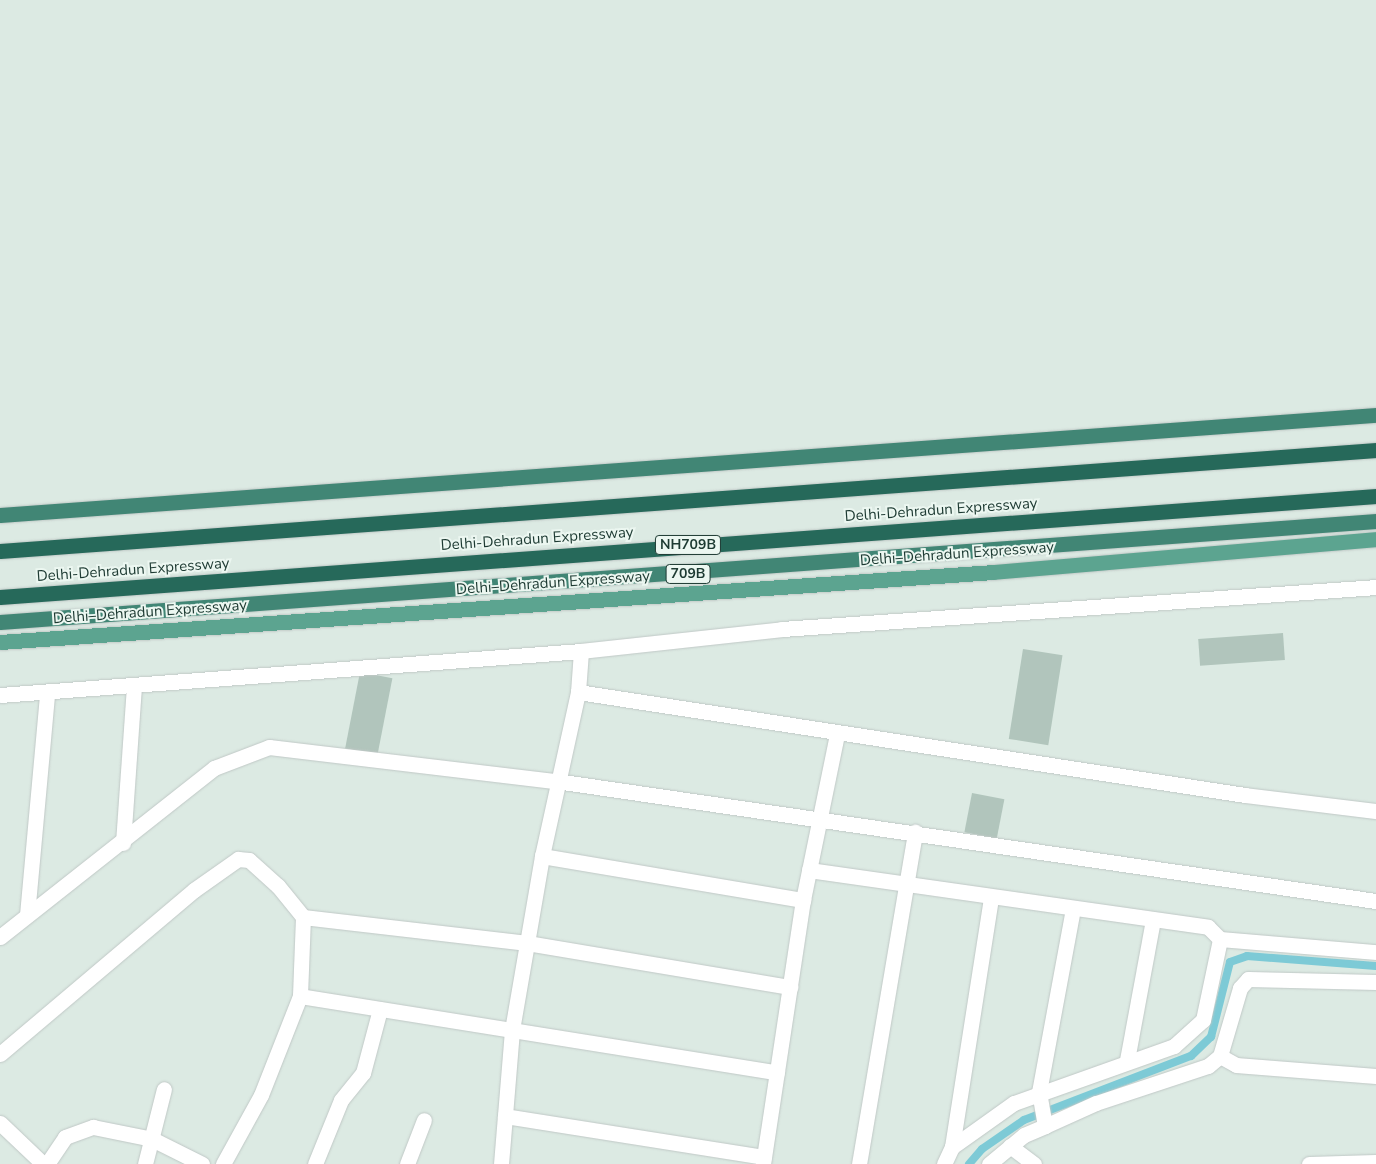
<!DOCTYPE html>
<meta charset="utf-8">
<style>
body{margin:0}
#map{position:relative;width:1376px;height:1164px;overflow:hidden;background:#dceae3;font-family:"Nunito Sans",sans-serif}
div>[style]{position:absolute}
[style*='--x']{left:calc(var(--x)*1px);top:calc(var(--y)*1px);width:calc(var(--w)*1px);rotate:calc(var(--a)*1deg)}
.stream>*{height:8px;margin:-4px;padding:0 4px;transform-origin:4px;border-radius:4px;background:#7dcad6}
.building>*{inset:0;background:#b1c5bc;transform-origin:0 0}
.roads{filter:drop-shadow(0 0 1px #c0c8c6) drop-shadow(0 0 1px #c0c8c6)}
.minor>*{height:15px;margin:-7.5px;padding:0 7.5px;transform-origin:7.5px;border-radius:7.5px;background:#fff}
.tertiary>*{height:15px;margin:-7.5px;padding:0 7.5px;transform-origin:7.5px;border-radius:7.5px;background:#fff}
.primary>*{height:15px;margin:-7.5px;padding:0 7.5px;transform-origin:7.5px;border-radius:7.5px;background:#5ca490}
.trunk>*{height:15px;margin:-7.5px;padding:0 7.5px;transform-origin:7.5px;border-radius:7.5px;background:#418675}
.motorway>*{height:15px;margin:-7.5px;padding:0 7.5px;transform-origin:7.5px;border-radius:7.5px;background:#26695a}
span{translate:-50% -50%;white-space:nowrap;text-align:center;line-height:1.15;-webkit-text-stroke:4px #ecf7f1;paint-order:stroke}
.shield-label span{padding:1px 4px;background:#ecf7f1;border:1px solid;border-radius:4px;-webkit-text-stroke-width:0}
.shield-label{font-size:14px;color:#1d3a32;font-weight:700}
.street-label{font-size:15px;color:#1d3a32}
</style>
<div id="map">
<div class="stream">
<div style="--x:969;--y:1164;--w:20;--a:-49"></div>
<div style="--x:982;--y:1149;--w:51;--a:-34.6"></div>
<div style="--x:1024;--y:1120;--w:179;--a:-21"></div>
<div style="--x:1191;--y:1056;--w:28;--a:-44"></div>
<div style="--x:1211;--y:1037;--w:77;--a:-75.8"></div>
<div style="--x:1230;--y:962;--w:18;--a:-19"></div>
<div style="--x:1247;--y:956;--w:129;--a:4.4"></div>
</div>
<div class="building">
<div style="left:1283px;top:633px;width:27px;height:85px;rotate:86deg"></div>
<div style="left:1023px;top:649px;width:40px;height:91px;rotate:9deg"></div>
<div style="left:360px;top:672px;width:33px;height:78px;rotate:11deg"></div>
<div style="left:972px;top:793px;width:33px;height:40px;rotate:11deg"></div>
</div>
<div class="roads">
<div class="minor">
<div style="--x:578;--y:692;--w:675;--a:8.78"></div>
<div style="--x:1245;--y:795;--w:132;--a:7"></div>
<div style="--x:0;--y:695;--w:583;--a:-4.33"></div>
<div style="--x:581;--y:651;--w:202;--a:-6.2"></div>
<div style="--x:782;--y:629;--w:595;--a:-4.04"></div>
<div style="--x:123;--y:843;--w:156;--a:-86"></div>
<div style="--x:542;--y:856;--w:265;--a:9.6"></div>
<div style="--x:809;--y:870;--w:403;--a:8.1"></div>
<div style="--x:1208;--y:927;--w:17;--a:45"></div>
<div style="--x:27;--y:915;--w:222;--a:-84.8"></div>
<div style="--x:303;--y:917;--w:226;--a:6.6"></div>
<div style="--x:527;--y:943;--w:267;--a:9.5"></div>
<div style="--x:0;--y:937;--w:273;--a:-38.3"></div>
<div style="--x:214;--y:768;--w:59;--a:-20.9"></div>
<div style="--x:269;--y:747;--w:289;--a:6.8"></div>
<div style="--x:556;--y:781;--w:829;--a:8.33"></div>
<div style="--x:300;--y:996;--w:483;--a:9.1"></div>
<div style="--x:0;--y:1054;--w:254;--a:-40.2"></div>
<div style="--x:194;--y:890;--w:54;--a:-35.2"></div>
<div style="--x:238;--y:859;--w:11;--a:5"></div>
<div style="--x:249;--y:860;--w:39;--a:42"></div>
<div style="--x:278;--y:886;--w:40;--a:51"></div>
<div style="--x:303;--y:917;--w:79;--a:92.2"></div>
<div style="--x:300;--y:996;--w:106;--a:111.5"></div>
<div style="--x:261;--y:1095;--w:79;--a:118.8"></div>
<div style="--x:1220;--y:1056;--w:18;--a:29"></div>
<div style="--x:1236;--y:1065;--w:140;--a:4.5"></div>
<div style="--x:1127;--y:1060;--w:142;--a:-79.5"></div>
<div style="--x:505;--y:1116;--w:262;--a:9"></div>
<div style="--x:0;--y:1123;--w:59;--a:43.6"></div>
<div style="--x:1045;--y:1126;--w:35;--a:-100"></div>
<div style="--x:1039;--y:1092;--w:186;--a:-79.5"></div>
<div style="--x:1010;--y:1146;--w:30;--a:37"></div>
<div style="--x:952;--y:1147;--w:251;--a:-81.1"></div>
<div style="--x:47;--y:1164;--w:32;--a:-56"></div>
<div style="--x:65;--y:1137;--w:30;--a:-20"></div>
<div style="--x:93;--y:1127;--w:60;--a:11.5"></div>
<div style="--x:152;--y:1139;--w:56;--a:26.6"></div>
<div style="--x:145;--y:1164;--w:77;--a:-75.8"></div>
<div style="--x:315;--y:1164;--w:69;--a:-67.9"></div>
<div style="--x:341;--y:1100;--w:35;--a:-51"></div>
<div style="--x:363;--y:1073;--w:66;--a:-75.1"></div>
<div style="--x:407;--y:1164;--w:47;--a:-68.9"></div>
<div style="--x:501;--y:1164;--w:134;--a:-85.3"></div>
<div style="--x:512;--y:1030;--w:177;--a:-80.2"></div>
<div style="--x:542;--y:856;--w:168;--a:-77.6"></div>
<div style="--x:578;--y:692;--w:41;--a:-85.8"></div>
<div style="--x:763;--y:1164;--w:267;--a:-81.4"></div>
<div style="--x:803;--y:900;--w:169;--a:-78.4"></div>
<div style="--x:859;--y:1164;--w:337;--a:-80.4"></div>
<div style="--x:944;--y:1164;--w:19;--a:-65"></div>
<div style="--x:952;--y:1147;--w:76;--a:-35.4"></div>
<div style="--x:1014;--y:1103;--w:170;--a:-19.6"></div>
<div style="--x:1174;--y:1046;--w:39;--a:-42"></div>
<div style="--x:1203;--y:1020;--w:83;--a:-78.1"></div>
<div style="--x:1220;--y:939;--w:157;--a:4.8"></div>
<div style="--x:1309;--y:1164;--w:67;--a:-1.7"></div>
</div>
<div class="tertiary">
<div style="--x:989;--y:1164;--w:45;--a:-39.6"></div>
<div style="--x:1024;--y:1135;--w:23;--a:-23"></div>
<div style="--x:1045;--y:1126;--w:56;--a:-24.3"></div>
<div style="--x:1096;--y:1103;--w:118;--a:-18.3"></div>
<div style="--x:1208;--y:1066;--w:16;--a:-40"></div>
<div style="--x:1220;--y:1056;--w:71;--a:-73.6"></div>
<div style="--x:1240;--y:988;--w:12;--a:-48"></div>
<div style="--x:1248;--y:979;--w:128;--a:1.3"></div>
</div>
<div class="primary">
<div style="--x:0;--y:642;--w:995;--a:-4.03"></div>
<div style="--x:993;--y:572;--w:384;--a:-4.9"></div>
</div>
<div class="trunk">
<div style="--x:0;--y:515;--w:1380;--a:-4.16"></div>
<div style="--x:0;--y:622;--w:1380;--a:-4.2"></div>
</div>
<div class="motorway">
<div style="--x:0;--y:551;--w:1380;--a:-4.2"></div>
<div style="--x:0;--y:597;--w:1380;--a:-4.2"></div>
</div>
</div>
<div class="shield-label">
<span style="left:688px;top:545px">NH709B</span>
<span style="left:688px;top:574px">709B</span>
</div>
<div class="street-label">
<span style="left:941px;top:510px;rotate:-4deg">Delhi-Dehradun Expressway</span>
<span style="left:537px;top:539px;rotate:-4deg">Delhi-Dehradun Expressway</span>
<span style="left:957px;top:554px;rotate:-4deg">Delhi–Dehradun Expressway</span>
<span style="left:133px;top:570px;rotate:-4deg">Delhi-Dehradun Expressway</span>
<span style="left:553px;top:583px;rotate:-4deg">Delhi–Dehradun Expressway</span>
<span style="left:150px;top:612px;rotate:-4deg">Delhi–Dehradun Expressway</span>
</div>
</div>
